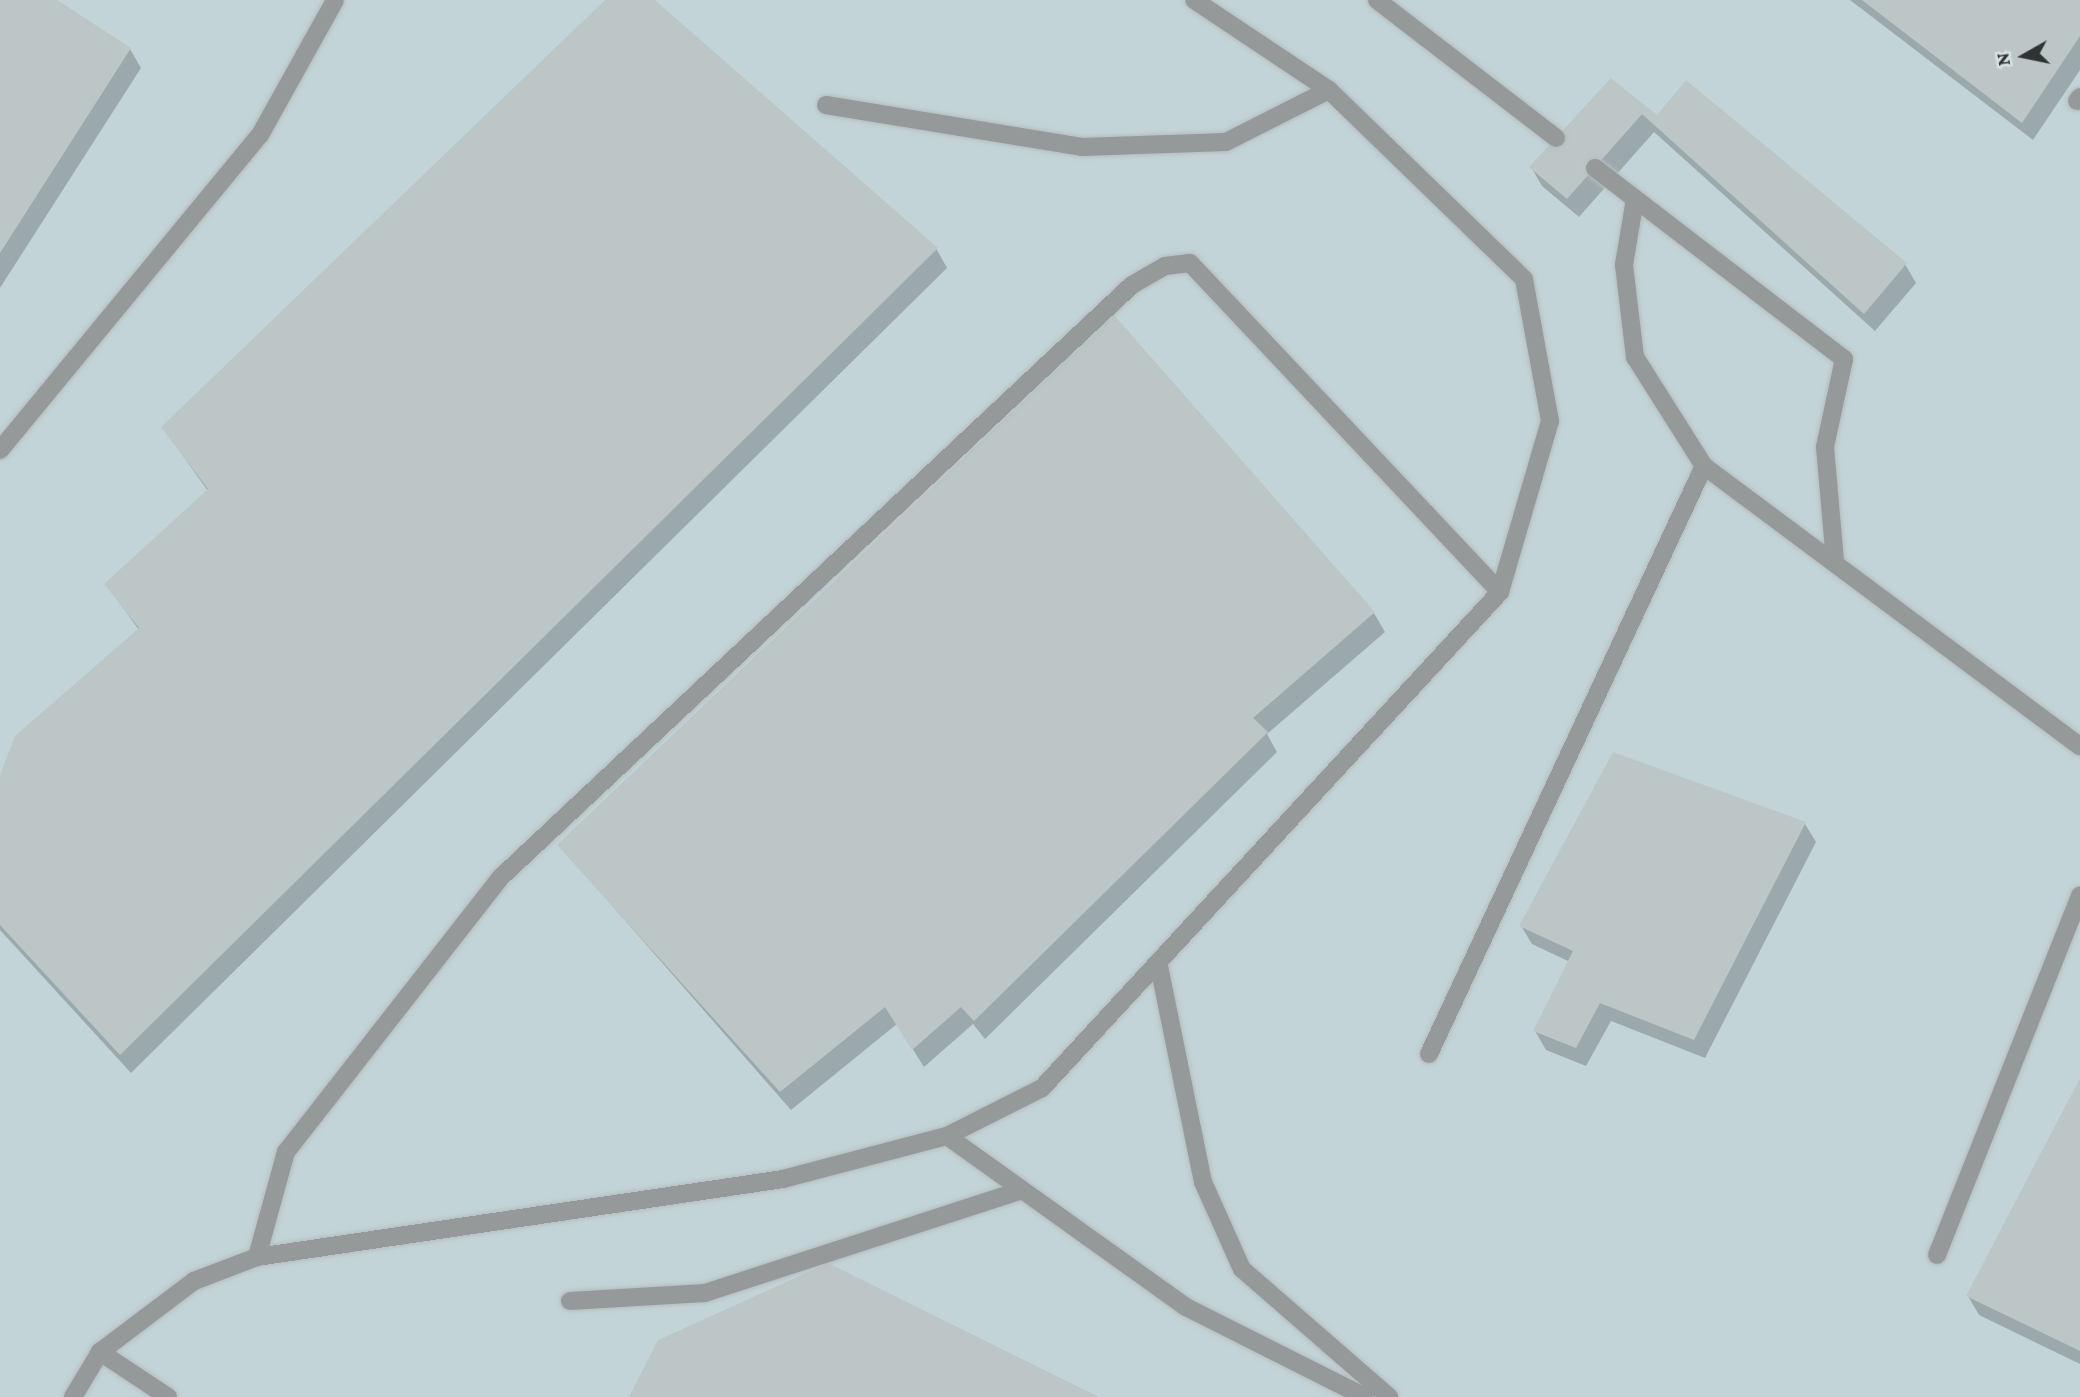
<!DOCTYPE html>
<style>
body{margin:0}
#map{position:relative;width:2080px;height:1397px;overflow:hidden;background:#d7e0e2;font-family:"Crimson Pro",serif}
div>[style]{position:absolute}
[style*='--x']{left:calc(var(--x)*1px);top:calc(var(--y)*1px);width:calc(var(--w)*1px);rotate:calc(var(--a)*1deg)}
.built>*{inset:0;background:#c3d4d8;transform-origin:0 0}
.shadow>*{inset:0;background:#0003}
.building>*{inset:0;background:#bdc6c7}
.roads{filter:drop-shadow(0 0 2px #b5bdbf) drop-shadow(0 0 2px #b5bdbf)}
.lane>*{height:18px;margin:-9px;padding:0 9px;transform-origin:9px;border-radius:9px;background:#959999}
span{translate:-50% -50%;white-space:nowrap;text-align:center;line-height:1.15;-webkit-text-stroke:7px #d7e0e2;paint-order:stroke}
.north{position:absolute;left:1989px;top:21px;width:70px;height:70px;-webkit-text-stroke:5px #d7e0e2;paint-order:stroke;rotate:261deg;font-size:19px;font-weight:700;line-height:28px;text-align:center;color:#2f3334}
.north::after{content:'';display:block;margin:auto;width:24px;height:32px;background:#2f3334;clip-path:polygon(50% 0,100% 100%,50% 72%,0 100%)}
</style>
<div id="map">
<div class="built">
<div style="left:0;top:0;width:2080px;height:1397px"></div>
</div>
<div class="shadow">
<div style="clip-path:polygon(0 0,54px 0,130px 49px,141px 68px,0 288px)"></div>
<div style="clip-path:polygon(608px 0,652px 0,937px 250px,947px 268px,131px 1073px,0 930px,0 779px,139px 630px,106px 584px,208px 491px,163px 428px)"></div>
<div style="clip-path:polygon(1850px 0,2080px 0,2080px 70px,2033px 140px)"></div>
<div style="clip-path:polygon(1612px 81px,1657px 117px,1905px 264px,1916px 283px,1875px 331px,1654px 132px,1579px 217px,1542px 186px,1531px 167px)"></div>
<div style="clip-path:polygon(1374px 613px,1385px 632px,1267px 734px,1277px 752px,985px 1039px,973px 1024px,924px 1067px,897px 1024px,791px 1110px,559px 845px)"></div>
<div style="clip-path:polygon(1805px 824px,1816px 842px,1705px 1058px,1611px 1021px,1586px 1066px,1546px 1050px,1535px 1031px,1570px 962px,1532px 944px,1521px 926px)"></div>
<div style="clip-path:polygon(2080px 1082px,2080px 1364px,1979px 1315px,1968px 1296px)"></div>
</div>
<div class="building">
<div style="clip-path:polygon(0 0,57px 0,131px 48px,0 253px)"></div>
<div style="clip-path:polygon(605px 0,655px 0,938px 248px,120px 1055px,0 925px,0 775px,15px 736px,139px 628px,104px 584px,208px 489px,161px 427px)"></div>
<div style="clip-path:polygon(1862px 0,2080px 0,2080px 36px,2022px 123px)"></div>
<div style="clip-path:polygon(1611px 78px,1657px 115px,1686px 80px,1907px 263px,1864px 314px,1642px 114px,1567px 199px,1529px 167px)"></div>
<div style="clip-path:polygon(1114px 315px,1375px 612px,1253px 718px,1268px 732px,974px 1021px,961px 1007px,912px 1050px,885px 1007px,780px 1092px,557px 845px)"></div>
<div style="clip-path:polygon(1613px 752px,1806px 822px,1694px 1040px,1600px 1003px,1576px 1048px,1533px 1031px,1573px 951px,1519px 926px)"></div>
<div style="clip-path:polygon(2080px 1078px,2080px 1351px,1966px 1296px)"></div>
<div style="clip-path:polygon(828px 1263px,1099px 1397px,629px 1397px,658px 1340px)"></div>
</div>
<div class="roads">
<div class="lane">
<div style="--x:1377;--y:0;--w:226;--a:37.6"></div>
<div style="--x:2077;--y:101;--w:5;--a:-53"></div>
<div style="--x:826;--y:105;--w:259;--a:9.3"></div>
<div style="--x:1082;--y:147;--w:144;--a:-2"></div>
<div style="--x:1226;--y:142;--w:115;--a:-26.8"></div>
<div style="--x:1595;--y:168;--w:314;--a:37.5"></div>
<div style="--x:1844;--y:359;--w:90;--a:102.2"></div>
<div style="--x:1825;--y:447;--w:115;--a:85"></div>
<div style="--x:1635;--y:199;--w:67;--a:99.5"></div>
<div style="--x:1624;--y:265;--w:93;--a:83.2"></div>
<div style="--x:1635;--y:357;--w:129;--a:57.7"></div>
<div style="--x:1704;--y:466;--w:469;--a:36.7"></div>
<div style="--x:0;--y:450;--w:408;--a:-50.5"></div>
<div style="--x:260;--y:135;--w:154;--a:-60.9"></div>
<div style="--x:1159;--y:966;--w:220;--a:78.5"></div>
<div style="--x:1203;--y:1182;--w:95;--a:65.9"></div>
<div style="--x:1242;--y:1269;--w:195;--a:41"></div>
<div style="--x:1429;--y:1054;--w:649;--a:-64.94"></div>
<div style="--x:947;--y:1136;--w:294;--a:35.6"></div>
<div style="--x:1186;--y:1307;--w:200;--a:26.7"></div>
<div style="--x:1937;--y:1255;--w:387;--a:-68.3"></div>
<div style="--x:257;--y:1257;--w:109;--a:-74.6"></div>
<div style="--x:286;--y:1152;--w:348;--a:-52"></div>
<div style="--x:500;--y:878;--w:867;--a:-43.18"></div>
<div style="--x:1132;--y:285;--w:38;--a:-30"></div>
<div style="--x:1165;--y:266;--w:25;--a:-7"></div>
<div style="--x:1190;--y:263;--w:452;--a:46.7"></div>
<div style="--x:570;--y:1301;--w:135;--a:-3.4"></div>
<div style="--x:705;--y:1293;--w:333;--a:-18"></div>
<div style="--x:73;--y:1397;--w:52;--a:-59"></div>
<div style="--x:168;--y:1397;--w:82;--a:-146.5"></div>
<div style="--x:100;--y:1352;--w:118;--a:-37.1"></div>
<div style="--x:194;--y:1281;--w:67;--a:-20.9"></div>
<div style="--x:257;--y:1257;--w:532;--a:-8.43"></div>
<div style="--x:783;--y:1179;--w:170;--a:-14.7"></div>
<div style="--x:947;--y:1136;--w:106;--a:-26.8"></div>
<div style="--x:1042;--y:1088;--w:675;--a:-47.28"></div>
<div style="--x:1500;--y:592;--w:178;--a:-73.7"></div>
<div style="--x:1550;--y:421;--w:144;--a:-100.4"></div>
<div style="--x:1524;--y:279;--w:272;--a:-135.9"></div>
<div style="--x:1329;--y:90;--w:162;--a:-146.3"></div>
</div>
</div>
<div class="north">N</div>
</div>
